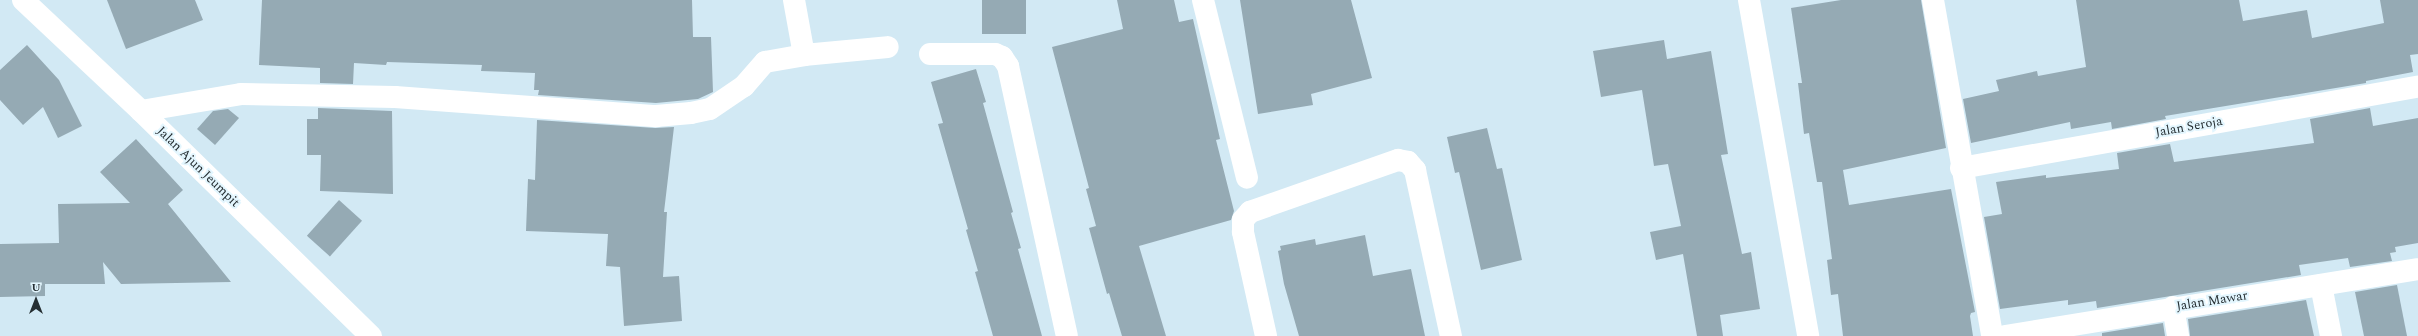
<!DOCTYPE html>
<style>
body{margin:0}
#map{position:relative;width:2418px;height:336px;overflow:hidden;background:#d2e9f4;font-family:Spectral,serif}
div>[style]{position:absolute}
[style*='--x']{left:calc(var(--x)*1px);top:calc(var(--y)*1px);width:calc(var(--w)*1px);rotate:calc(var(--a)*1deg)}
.building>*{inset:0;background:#95aab4;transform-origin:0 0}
.minor>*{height:22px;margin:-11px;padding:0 11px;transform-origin:11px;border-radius:11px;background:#fff}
span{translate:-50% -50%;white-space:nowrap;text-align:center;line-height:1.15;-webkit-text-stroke:4px #e3f6fe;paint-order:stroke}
.street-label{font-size:13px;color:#252e32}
.north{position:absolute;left:16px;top:280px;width:40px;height:40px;-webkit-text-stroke:3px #e3f6fe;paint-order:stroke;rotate:0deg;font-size:11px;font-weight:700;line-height:16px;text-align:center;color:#252e32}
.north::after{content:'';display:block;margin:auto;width:14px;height:18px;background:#252e32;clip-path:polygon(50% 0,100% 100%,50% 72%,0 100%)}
</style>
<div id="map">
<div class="building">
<div style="clip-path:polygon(107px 0,195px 0,203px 20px,126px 49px)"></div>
<div style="clip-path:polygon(262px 0,692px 0,693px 37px,711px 37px,713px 92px,698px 99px,656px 103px,538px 95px,539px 90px,534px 90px,535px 73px,481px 71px,482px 65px,387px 62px,386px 65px,354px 63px,353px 84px,320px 83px,320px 68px,259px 65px)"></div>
<div style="left:982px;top:0;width:44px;height:34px"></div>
<div style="clip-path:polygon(1117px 0,1174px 0,1179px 22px,1193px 19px,1220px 139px,1216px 140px,1234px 211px,1231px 220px,1139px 246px,1166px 336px,1122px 336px,1109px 293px,1107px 294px,1089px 228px,1096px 226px,1086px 189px,1089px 188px,1052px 47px,1123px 29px)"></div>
<div style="clip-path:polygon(1240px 0,1351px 0,1372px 78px,1311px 94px,1313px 105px,1258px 114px)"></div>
<div style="clip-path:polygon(1841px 0,1921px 0,1946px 148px,1843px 170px,1849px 205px,1951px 189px,1975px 312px,1971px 313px,1970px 316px,1973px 336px,1843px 336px,1838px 294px,1831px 295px,1827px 260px,1832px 259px,1822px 182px,1817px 182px,1809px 133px,1804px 134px,1798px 83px,1802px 83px,1791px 8px)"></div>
<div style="clip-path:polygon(2076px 0,2239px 0,2243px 21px,2307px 10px,2312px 38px,2384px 23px,2380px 0,2418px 0,2418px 54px,2410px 55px,2413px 72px,2366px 81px,2366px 83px,2165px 116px,2166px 119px,2112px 129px,2111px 122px,2071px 129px,2070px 122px,1971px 143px,1963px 99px,1999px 91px,1996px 80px,2037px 71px,2038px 76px,2086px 67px)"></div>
<div style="clip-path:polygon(1664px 40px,1667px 59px,1711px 51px,1728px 154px,1721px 155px,1742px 254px,1751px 252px,1760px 309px,1720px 315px,1723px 336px,1697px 336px,1683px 254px,1656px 260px,1650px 232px,1681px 226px,1668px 164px,1654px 166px,1642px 90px,1601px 97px,1593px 51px)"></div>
<div style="clip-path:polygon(27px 45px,59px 80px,82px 126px,58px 138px,43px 107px,23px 125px,0 100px,0 70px)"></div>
<div style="clip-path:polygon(976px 69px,986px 102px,983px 103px,1013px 212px,1011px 213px,1021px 248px,1018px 249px,1042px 336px,993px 336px,975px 272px,978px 271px,966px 230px,968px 229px,938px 124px,943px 123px,931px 82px)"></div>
<div style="clip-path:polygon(318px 108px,392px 111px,393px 194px,320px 191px,321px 155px,307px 155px,307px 119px,318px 119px)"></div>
<div style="clip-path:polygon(2370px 108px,2373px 126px,2418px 118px,2418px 243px,2395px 247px,2396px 252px,2390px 253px,2392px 261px,2350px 267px,2348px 258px,2299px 265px,2301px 275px,2097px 308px,2096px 301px,2068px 305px,2068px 300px,2000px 309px,1984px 217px,2002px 214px,1996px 182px,2046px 175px,2046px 178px,2119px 169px,2117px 153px,2170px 144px,2174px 162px,2314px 143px,2310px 119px)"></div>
<div style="clip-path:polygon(228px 109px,239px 118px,215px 145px,197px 129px,213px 111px)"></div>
<div style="clip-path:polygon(537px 120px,655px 128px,674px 127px,664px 212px,667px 212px,663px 277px,679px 276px,682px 321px,624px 326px,620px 267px,606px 266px,608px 234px,526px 231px,528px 179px,535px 180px)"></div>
<div style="clip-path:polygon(1487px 128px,1497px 169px,1502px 168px,1522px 260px,1481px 270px,1459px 172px,1455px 173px,1447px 137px)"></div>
<div style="clip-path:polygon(136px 139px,183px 190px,168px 204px,231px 282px,121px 284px,103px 262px,105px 284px,45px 284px,45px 296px,0 297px,0 244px,59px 243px,58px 204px,130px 203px,100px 172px)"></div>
<div style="left:339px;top:200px;width:31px;height:48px;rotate:42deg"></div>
<div style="clip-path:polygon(1365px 235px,1373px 276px,1411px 269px,1425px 336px,1299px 336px,1284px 284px,1278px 251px,1281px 250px,1280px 246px,1315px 239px,1316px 245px)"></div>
<div style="clip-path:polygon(2397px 285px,2407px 336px,2364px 336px,2355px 292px)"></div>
<div style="clip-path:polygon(2306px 300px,2314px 336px,2190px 336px,2188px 319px)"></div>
<div style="clip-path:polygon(2163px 323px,2165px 336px,2102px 336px,2102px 333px)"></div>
</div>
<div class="minor">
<div style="--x:23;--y:0;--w:162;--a:43.2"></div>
<div style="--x:141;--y:111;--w:322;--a:44.4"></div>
<div style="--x:794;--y:0;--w:56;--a:79.7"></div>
<div style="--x:1203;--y:0;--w:183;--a:76.1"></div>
<div style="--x:1749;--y:0;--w:341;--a:80"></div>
<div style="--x:1933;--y:0;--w:341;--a:80"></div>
<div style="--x:930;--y:54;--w:65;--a:0"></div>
<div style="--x:995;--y:54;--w:8;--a:23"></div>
<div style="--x:1002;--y:57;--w:11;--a:56"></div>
<div style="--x:1008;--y:66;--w:276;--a:77.7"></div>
<div style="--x:141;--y:111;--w:101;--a:-9.6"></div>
<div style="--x:241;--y:94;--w:154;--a:1.1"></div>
<div style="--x:395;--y:97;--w:262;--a:4.2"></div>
<div style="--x:656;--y:116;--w:35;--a:-5"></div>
<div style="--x:691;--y:113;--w:19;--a:-12"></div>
<div style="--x:710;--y:109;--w:41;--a:-34.1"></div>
<div style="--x:744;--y:86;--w:32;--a:-49"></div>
<div style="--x:765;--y:62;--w:40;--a:-10"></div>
<div style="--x:804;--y:55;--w:84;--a:-5.4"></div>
<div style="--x:1961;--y:168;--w:464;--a:-10.1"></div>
<div style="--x:2321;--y:285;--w:52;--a:78.9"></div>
<div style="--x:2173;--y:307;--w:29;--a:80"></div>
<div style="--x:1266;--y:336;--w:107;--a:-102.5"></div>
<div style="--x:1243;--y:232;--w:12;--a:-90"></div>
<div style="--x:1243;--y:220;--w:11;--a:-49"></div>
<div style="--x:1250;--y:212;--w:157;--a:-19.4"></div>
<div style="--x:1398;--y:160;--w:10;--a:11"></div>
<div style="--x:1408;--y:162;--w:11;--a:49"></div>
<div style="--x:1415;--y:170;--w:170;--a:77.8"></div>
<div style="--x:2005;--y:336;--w:418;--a:-9.2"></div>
</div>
<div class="street-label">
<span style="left:2189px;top:127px;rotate:-10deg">Jalan Seroja</span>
<span style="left:198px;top:167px;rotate:44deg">Jalan Ajun Jeumpit</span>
<span style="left:2212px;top:301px;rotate:-9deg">Jalan Mawar</span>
</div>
<div class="north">U</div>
</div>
